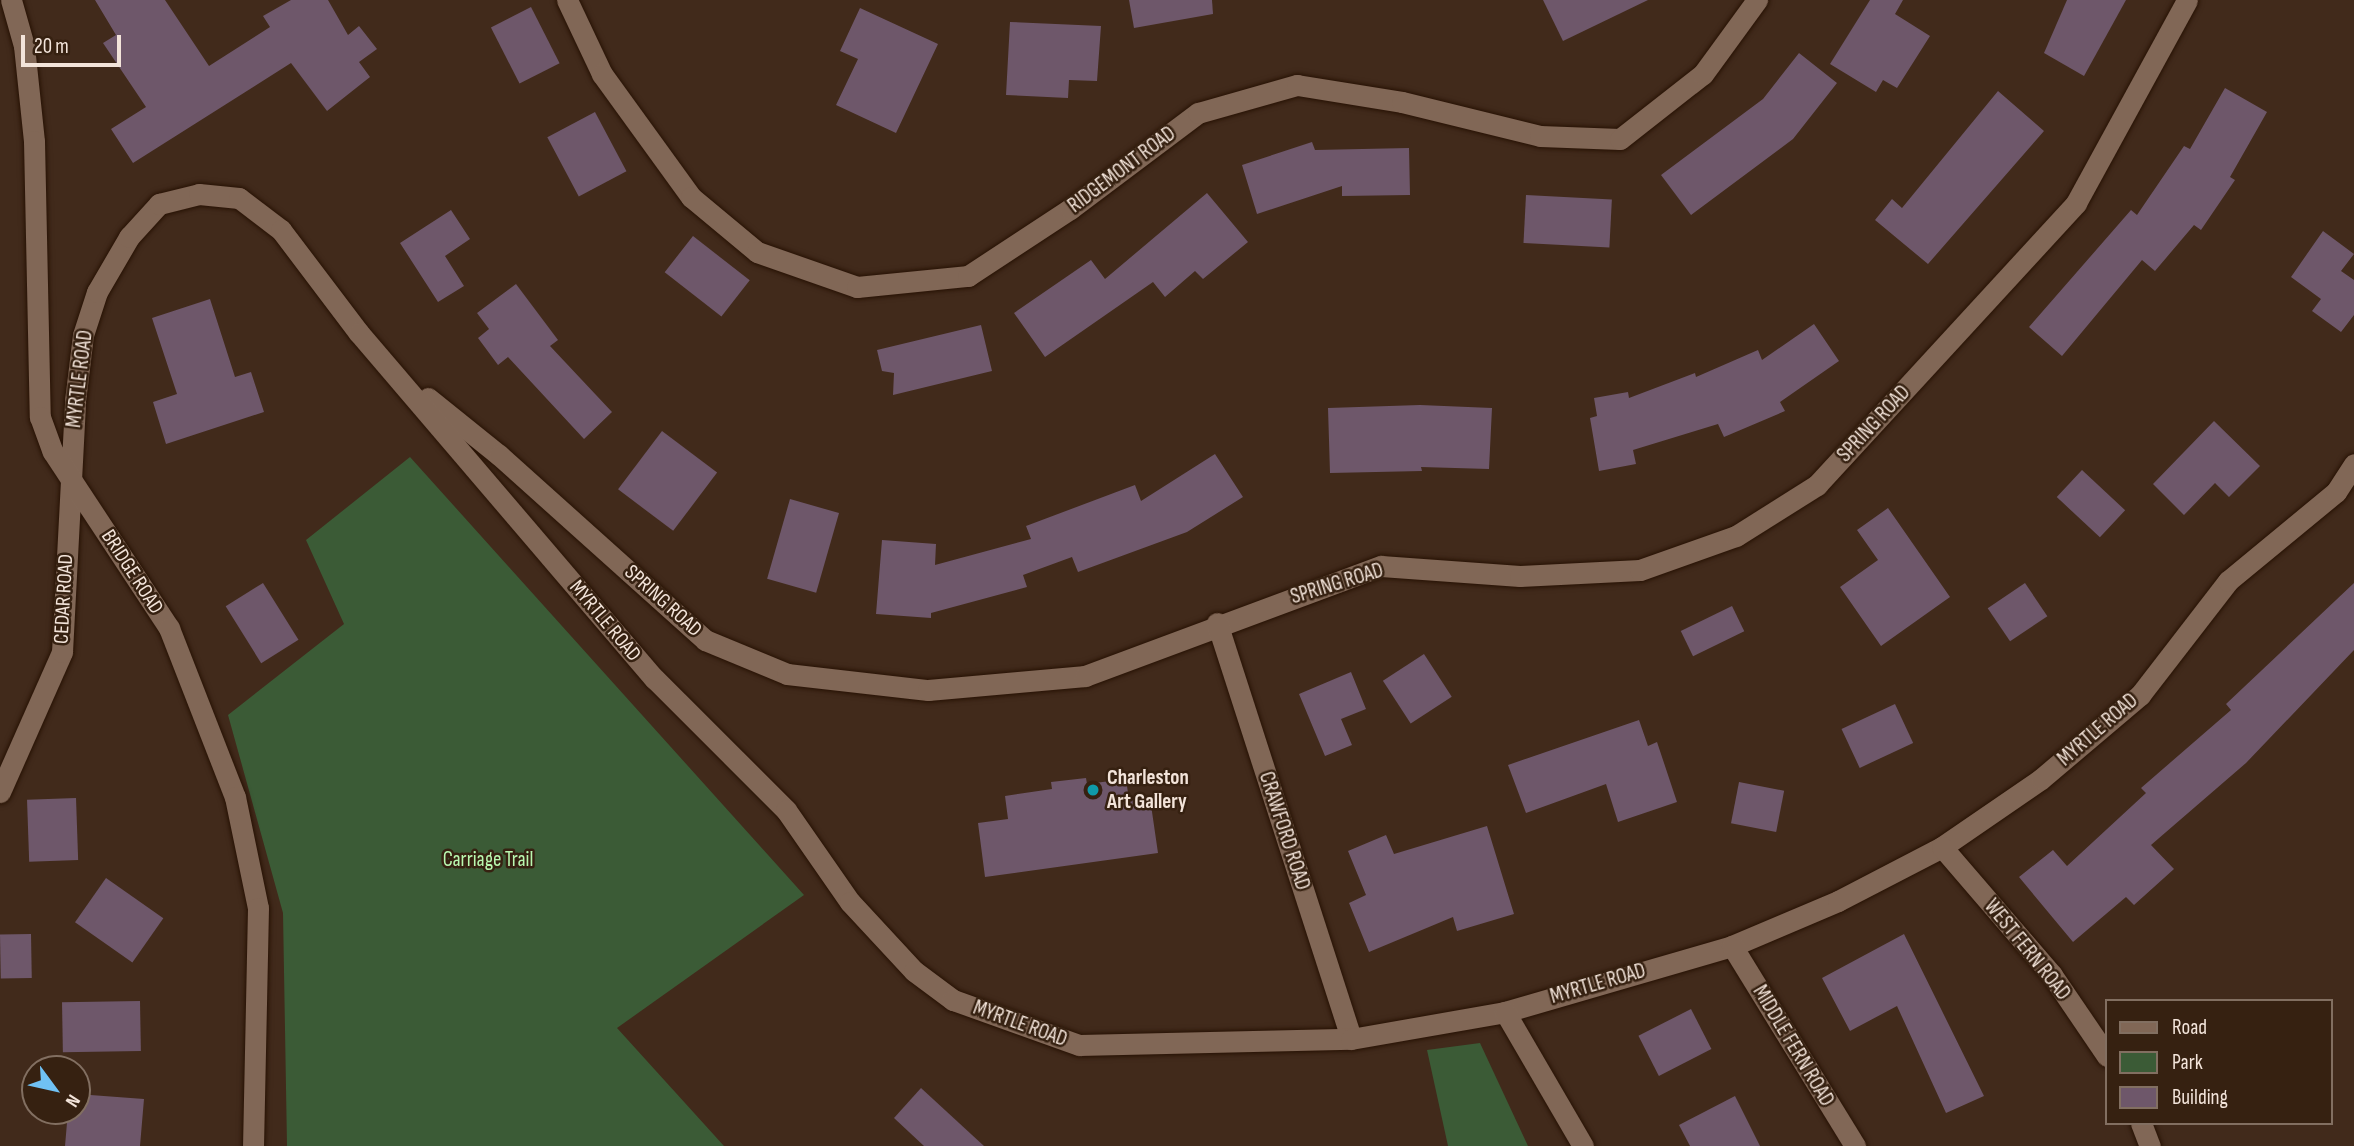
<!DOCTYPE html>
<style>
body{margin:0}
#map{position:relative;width:2354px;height:1146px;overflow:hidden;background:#412a1b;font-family:"Sofia Sans Condensed",sans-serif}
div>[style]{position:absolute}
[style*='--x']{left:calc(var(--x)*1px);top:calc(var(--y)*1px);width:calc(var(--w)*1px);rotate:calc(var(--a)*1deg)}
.green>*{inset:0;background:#3b5b36}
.building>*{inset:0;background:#6e576a;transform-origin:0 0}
.roads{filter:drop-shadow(0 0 2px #271204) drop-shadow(0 0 2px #271204)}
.street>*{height:21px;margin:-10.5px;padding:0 10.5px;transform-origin:10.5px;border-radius:10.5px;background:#816756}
.secondary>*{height:21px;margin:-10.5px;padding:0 10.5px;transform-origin:10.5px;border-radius:10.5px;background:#816756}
.dots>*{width:19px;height:19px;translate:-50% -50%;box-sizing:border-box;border:4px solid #362111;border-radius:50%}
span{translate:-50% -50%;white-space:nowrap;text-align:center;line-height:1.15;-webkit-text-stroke:5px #362111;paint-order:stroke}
.street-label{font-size:21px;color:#f3e4da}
.poi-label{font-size:21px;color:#f3e4da;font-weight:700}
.left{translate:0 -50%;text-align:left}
.park-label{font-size:21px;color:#b9f8b0}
.legend{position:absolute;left:2105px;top:999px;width:228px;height:126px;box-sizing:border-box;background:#362111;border:2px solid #826f61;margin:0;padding:9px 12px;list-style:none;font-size:21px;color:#f3e4da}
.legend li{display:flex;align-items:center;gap:14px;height:35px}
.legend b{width:35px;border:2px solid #826f61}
.north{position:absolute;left:21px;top:1055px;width:70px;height:70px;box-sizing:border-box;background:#362111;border:2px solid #826f61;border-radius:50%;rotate:123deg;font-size:19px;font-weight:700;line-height:28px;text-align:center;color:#f3e4da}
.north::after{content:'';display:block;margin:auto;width:24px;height:32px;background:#70c1f4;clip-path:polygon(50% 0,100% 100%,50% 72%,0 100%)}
.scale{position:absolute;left:21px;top:35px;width:100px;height:32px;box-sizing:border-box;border:4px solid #f3e4da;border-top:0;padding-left:9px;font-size:21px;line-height:24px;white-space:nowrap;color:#f3e4da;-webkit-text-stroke:5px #362111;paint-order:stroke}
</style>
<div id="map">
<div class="green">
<div style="clip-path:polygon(410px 457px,804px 895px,617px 1028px,724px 1146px,287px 1146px,283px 913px,228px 715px,344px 624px,306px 540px)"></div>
<div style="clip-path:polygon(1480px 1043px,1528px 1146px,1448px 1146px,1427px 1050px)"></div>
</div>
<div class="building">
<div style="clip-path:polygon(95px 0,165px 0,209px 66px,270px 27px,263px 16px,291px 0,328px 0,348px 35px,359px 26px,377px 49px,359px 62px,370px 77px,327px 111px,291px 63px,133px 163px,111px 129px,146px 107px,103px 43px,116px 35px)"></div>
<div style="clip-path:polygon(1129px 0,1212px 0,1213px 14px,1134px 28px)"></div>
<div style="clip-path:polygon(1543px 0,1648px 0,1563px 41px)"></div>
<div style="clip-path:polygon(1870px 0,1903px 0,1895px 14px,1930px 36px,1897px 88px,1883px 80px,1876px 92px,1830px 64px)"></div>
<div style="clip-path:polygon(2067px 0,2126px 0,2084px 76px,2044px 53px)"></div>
<div style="left:531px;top:7px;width:63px;height:45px;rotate:63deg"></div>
<div style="clip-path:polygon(860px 8px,938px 44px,896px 133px,836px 105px,858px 59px,840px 51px)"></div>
<div style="clip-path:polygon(1010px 22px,1101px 26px,1097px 81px,1069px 80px,1068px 98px,1006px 95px)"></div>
<div style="clip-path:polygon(1799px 53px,1837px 83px,1793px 139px,1691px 215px,1661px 175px,1763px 99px)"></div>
<div style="clip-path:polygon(2225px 88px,2267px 112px,2230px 177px,2235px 180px,2201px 230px,2194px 225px,2155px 271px,2142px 260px,2062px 356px,2029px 327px,2131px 210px,2137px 215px,2184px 146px,2190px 149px)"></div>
<div style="clip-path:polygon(1998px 91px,2044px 131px,1928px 264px,1875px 220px,1892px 199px,1902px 208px)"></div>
<div style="left:595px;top:112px;width:67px;height:54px;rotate:62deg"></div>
<div style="clip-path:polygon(1312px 142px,1315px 150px,1409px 148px,1410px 195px,1342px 196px,1342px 186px,1257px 214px,1242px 165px)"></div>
<div style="clip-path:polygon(1207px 193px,1248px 242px,1203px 279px,1195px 271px,1165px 297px,1153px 282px,1045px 357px,1014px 313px,1091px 260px,1105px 279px)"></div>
<div style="left:1526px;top:195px;width:86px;height:48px;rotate:3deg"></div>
<div style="clip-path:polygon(451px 210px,470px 239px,445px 256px,464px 286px,438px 302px,400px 243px)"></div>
<div style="clip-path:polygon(2323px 231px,2354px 254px,2341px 271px,2354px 280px,2354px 315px,2341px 332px,2312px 311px,2321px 299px,2291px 277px)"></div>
<div style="left:693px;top:236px;width:72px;height:46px;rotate:38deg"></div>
<div style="clip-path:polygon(516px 284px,558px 340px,550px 346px,612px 412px,584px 439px,508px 357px,498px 365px,478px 338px,489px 329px,477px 313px)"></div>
<div style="clip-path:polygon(210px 299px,235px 377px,251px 372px,264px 412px,166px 444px,153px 402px,177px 394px,152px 318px)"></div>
<div style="clip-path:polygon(1814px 324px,1839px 361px,1780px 402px,1785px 411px,1724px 437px,1718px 424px,1633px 450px,1636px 464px,1599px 471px,1590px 418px,1597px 416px,1594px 398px,1628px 392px,1629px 398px,1695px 373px,1696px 377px,1758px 350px,1762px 360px)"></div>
<div style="clip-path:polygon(981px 325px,992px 371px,893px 395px,894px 373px,882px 371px,877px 350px)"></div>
<div style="clip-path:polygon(1420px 405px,1492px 408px,1489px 469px,1421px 467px,1422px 471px,1330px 473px,1328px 408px)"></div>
<div style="clip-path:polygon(2214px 421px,2260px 466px,2229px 497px,2215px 483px,2184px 515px,2153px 484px)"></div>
<div style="left:662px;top:431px;width:69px;height:73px;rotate:37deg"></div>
<div style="clip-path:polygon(1215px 454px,1243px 497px,1187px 532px,1078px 572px,1072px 557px,1023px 575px,1027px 587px,931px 613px,931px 618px,876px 614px,882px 540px,936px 544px,935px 565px,1031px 539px,1026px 526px,1135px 485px,1141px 501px)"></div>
<div style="left:2082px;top:470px;width:59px;height:37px;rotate:43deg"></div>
<div style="left:790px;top:499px;width:51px;height:83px;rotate:16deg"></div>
<div style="clip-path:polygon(1888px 508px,1950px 597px,1881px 646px,1840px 587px,1878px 560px,1857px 530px)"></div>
<div style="left:263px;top:583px;width:67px;height:44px;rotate:58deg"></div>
<div style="left:2025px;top:583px;width:40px;height:45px;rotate:56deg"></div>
<div style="clip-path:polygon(2354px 583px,2354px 650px,2246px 763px,2151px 845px,2174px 869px,2134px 905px,2126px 897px,2073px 942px,2019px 877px,2053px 850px,2067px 866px,2146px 793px,2141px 788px,2231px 710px,2226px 704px)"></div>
<div style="left:1732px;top:606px;width:28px;height:57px;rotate:64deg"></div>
<div style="left:1424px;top:654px;width:51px;height:49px;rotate:57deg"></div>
<div style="clip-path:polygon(1351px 672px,1366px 709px,1341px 719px,1352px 745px,1325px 756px,1299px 694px)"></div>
<div style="left:1895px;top:704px;width:43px;height:59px;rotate:65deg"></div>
<div style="clip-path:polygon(1639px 720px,1648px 746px,1657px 742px,1677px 802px,1618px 822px,1606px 784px,1526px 813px,1508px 765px)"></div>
<div style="clip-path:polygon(1086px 778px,1087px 784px,1126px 779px,1129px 800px,1150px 798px,1158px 853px,985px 877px,978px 823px,1008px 819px,1005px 796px,1052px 789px,1051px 782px)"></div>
<div style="left:1739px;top:782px;width:46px;height:42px;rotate:11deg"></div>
<div style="left:76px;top:798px;width:62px;height:49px;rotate:88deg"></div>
<div style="clip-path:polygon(1487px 826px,1514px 914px,1457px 931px,1453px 917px,1369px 952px,1349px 903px,1366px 895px,1348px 851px,1386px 835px,1394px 854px)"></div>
<div style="left:106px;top:878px;width:70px;height:54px;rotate:35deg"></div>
<div style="left:31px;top:934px;width:44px;height:31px;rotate:89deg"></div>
<div style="clip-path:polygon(1904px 934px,1984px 1096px,1946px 1113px,1897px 1006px,1850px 1031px,1822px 978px)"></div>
<div style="left:140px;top:1001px;width:50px;height:78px;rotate:89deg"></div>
<div style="left:1691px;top:1009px;width:45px;height:59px;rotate:63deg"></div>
<div style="clip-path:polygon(921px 1088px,984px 1146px,924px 1146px,894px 1118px)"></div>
<div style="clip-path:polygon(77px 1094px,144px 1099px,140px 1146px,65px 1146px,68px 1111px,77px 1111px)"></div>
<div style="clip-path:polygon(1735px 1096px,1760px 1146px,1690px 1146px,1679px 1125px)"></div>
</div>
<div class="roads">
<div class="street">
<div style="--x:567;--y:0;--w:82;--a:64.7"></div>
<div style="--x:602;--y:74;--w:152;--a:54.1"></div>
<div style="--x:691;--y:197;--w:86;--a:39.8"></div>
<div style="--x:757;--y:252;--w:106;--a:19.3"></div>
<div style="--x:857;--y:287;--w:112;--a:-5.7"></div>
<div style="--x:968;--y:276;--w:122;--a:-33.3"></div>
<div style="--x:1070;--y:209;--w:160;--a:-36.9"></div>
<div style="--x:1198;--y:113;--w:103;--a:-15.8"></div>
<div style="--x:1297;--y:85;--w:106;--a:9.2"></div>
<div style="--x:1402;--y:102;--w:142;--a:13.8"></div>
<div style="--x:1540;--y:136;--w:80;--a:2.1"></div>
<div style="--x:1620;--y:139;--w:105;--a:-38.1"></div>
<div style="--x:1703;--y:74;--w:92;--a:-53.9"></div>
<div style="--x:428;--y:398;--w:91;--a:38.8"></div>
<div style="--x:499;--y:455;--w:277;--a:41.9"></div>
<div style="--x:705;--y:640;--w:89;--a:22.5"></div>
<div style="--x:787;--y:674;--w:142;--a:6.5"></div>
<div style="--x:928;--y:690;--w:158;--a:-5.1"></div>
<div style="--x:1085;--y:676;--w:316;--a:-20.4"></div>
<div style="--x:1381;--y:566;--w:139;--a:4.1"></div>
<div style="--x:1520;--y:576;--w:120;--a:-2.9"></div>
<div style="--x:1640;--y:570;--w:102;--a:-19.5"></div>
<div style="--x:1736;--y:536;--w:96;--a:-32.2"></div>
<div style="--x:1817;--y:485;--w:383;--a:-47.4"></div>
<div style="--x:2076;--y:203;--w:231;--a:-61.3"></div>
<div style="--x:1217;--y:623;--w:437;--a:72.1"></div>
<div style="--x:0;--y:792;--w:153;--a:-66.1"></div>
<div style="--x:62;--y:652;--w:251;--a:-87"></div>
<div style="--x:75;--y:401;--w:66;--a:-83.1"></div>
<div style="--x:83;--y:335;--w:45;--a:-72"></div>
<div style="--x:97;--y:292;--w:64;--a:-59.8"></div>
<div style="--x:129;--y:237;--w:45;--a:-47.7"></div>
<div style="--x:159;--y:204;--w:41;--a:-14"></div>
<div style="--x:199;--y:194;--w:40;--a:5.7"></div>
<div style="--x:239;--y:198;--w:53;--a:37.3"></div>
<div style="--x:281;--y:230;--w:129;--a:52.9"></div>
<div style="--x:359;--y:333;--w:455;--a:49.5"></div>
<div style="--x:655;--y:679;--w:185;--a:45"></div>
<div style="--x:786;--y:810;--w:112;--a:55.2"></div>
<div style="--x:850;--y:902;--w:94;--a:47.2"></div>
<div style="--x:914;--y:971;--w:49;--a:36.6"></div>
<div style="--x:953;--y:1000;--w:134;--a:19.7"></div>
<div style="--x:1079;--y:1045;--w:272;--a:-1.3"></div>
<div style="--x:1351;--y:1039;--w:156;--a:-9.9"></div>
<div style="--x:1505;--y:1012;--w:236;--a:-16.2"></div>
<div style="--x:1732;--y:946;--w:115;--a:-23"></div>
<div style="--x:1838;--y:901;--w:117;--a:-27.4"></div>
<div style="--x:1942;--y:847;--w:120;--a:-34.5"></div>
<div style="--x:2041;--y:779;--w:130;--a:-40.3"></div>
<div style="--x:2140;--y:695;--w:144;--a:-52.3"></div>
<div style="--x:2228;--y:581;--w:140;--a:-39.5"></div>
<div style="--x:2336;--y:492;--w:33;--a:-57"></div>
<div style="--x:1942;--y:847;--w:169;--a:49.3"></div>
<div style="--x:2052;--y:975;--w:98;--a:55.8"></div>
<div style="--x:1732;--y:946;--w:235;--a:58.4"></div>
<div style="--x:1505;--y:1012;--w:155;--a:59.8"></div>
<div style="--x:2141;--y:1123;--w:25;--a:69"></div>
</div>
<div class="secondary">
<div style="--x:11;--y:0;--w:48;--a:74.2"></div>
<div style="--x:24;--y:46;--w:96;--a:84"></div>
<div style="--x:34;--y:141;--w:276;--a:88.8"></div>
<div style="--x:40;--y:417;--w:37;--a:70"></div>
<div style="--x:53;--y:452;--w:211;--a:56.6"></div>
<div style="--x:169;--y:628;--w:181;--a:68.7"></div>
<div style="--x:235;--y:797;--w:113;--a:78.3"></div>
<div style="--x:258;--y:908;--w:238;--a:91.2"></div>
</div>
</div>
<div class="dots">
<div style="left:1093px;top:790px;background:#0f9aa8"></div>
</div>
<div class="street-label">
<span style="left:1122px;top:170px;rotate:-37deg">RIDGEMONT ROAD</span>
<span style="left:80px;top:379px;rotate:-83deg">MYRTLE ROAD</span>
<span style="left:1874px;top:424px;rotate:-47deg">SPRING ROAD</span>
<span style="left:132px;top:572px;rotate:57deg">BRIDGE ROAD</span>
<span style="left:1337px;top:584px;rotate:-17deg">SPRING ROAD</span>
<span style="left:64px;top:599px;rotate:-87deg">CEDAR ROAD</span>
<span style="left:663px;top:601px;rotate:42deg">SPRING ROAD</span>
<span style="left:605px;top:621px;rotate:50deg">MYRTLE ROAD</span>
<span style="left:2098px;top:730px;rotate:-41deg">MYRTLE ROAD</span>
<span style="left:1284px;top:831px;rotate:72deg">CRAWFORD ROAD</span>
<span style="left:2027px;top:950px;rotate:51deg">WEST FERN ROAD</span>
<span style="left:1598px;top:984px;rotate:-16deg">MYRTLE ROAD</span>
<span style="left:1020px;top:1024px;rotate:20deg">MYRTLE ROAD</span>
<span style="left:1793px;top:1046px;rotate:59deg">MIDDLE FERN ROAD</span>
</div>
<div class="poi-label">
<span class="left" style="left:1107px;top:790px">Charleston<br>Art Gallery</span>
</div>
<div class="park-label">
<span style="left:488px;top:860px">Carriage Trail</span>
</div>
<ul class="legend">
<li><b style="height:9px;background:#816756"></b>Road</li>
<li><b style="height:19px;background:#3b5b36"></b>Park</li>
<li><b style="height:19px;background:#6e576a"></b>Building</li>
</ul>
<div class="north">N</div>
<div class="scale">20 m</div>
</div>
